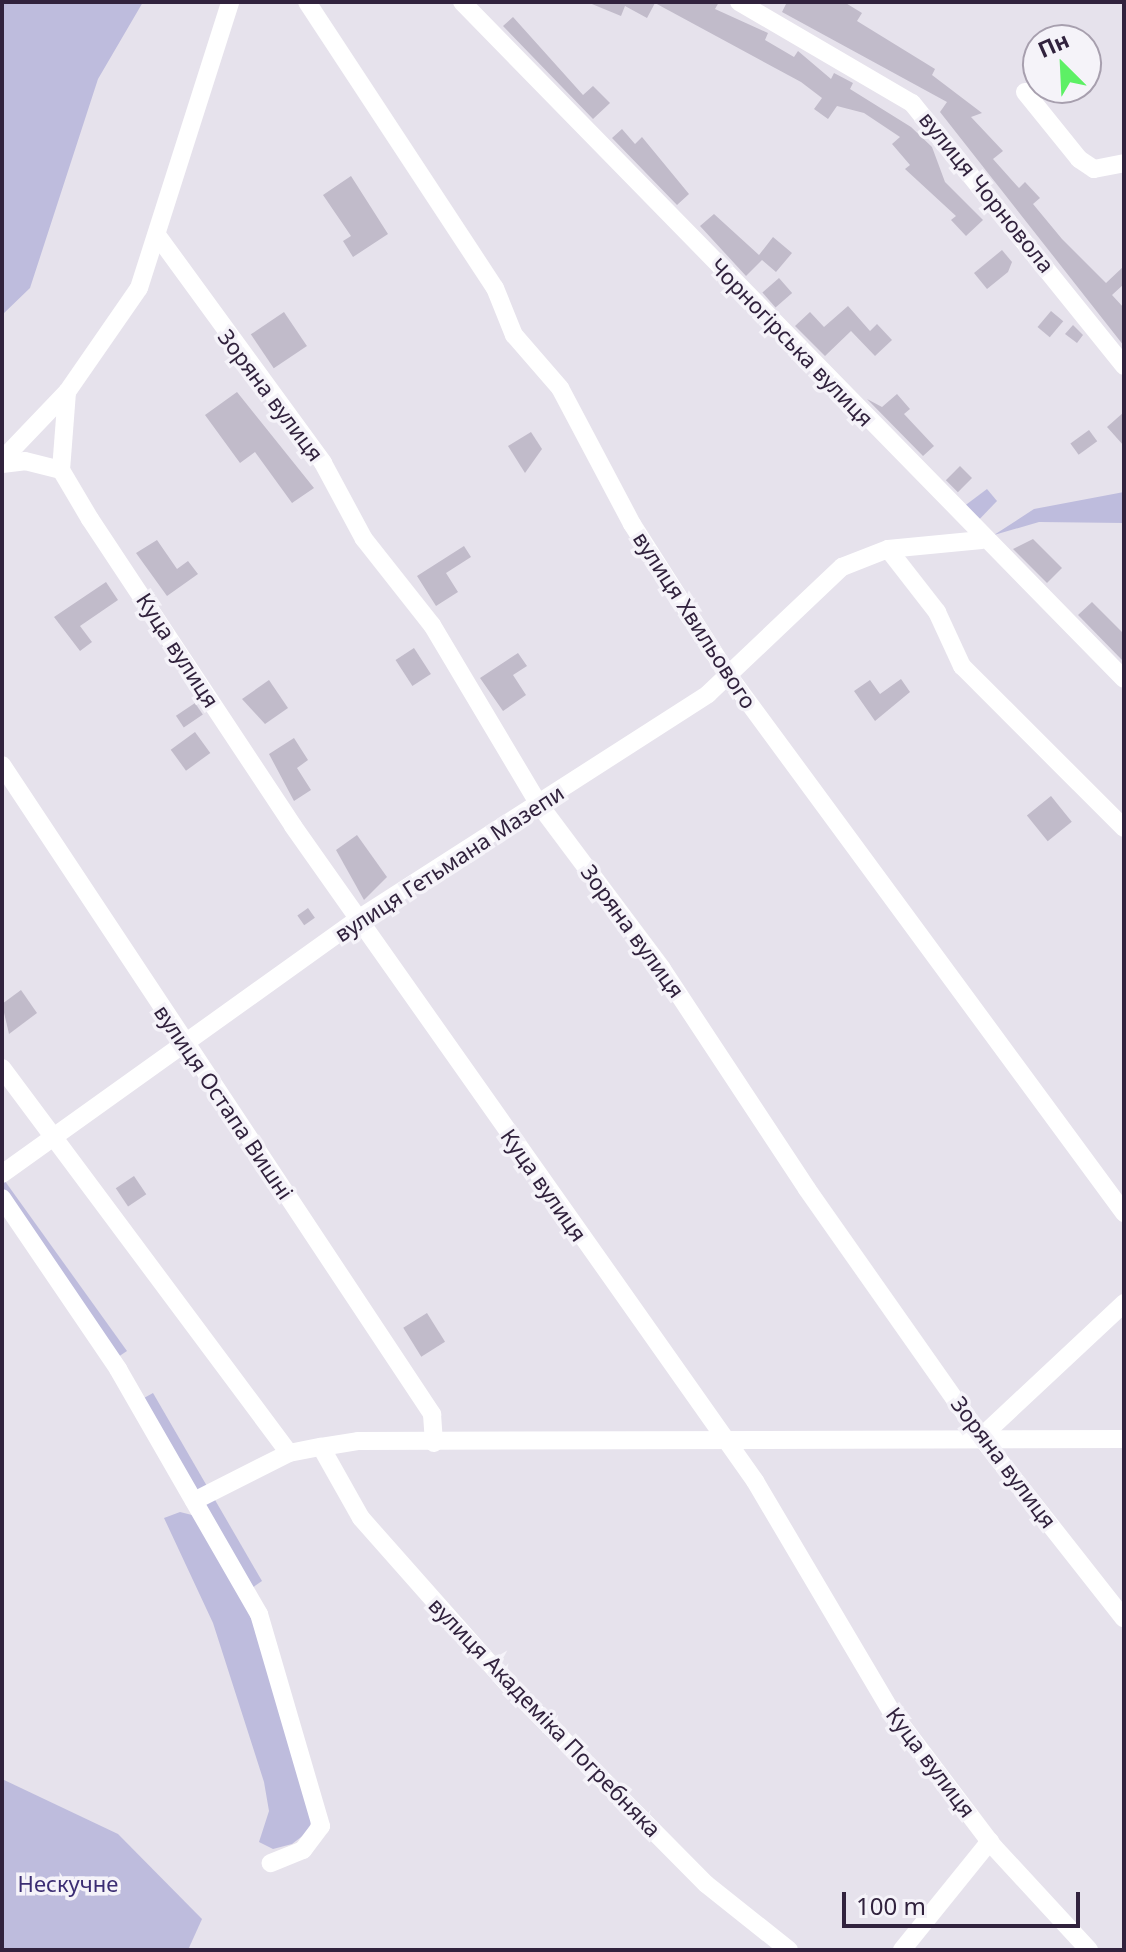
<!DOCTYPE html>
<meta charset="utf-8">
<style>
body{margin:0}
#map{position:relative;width:1126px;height:1952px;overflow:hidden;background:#e6e2ec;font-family:"Noto Sans",sans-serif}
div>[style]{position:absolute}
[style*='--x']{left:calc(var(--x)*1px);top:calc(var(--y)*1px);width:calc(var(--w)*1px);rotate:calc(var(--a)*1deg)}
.green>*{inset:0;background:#bebcdd}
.building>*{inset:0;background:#c1bbca;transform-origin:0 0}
.street>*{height:18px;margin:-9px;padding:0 9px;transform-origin:9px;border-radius:9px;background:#fff}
span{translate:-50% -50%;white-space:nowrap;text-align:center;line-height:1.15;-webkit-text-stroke:7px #f5f3f9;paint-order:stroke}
.street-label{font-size:22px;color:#31223d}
.park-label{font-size:22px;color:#3b2d73}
.frame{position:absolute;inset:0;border:4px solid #31223d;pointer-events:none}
.north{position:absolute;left:1022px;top:24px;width:80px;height:80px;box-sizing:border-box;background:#f5f3f9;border:2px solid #a79fae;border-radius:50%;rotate:336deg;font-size:22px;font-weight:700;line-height:32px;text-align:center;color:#31223d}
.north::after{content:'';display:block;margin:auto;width:28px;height:36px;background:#5df065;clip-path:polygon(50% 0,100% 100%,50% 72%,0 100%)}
.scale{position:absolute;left:842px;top:1892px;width:238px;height:36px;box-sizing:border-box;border:4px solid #31223d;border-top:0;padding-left:10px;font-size:24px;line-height:28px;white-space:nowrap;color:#31223d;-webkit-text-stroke:6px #f5f3f9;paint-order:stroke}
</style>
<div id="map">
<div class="green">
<div style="clip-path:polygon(2px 2px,143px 2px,98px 79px,30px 288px,2px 315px)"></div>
<div style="clip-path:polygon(987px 489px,997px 501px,972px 527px,963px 507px)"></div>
<div style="clip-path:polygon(1124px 492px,1124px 523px,1039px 522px,994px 535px,1034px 509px)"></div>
<div style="clip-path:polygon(2px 1177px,127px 1351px,118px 1357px,2px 1194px)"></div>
<div style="clip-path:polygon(153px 1393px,262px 1581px,252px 1588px,144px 1398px)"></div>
<div style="clip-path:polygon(180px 1512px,196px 1516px,252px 1616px,313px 1812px,309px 1831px,292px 1844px,273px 1849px,259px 1842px,269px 1811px,264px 1782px,213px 1623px,164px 1518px)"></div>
<div style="clip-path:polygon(2px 1779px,118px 1834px,202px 1919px,188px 1950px,2px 1950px)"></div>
</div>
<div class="building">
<div style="clip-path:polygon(587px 2px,719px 2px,715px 9px,768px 33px,765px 40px,794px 57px,798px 51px,831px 79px,834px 73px,853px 83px,850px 89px,911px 127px,932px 147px,945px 182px,983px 220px,966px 236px,951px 220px,956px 216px,905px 169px,910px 165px,892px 144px,900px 137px,864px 113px,837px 106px,828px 119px,814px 109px,822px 98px,801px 82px,655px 3px,647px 18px,625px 6px,621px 16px)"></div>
<div style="clip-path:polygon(787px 2px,844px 2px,862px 13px,857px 21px,935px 69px,932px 75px,982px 113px,971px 117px,1003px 151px,993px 159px,1019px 188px,1025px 182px,1040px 198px,1033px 204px,1062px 239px,1106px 283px,1124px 266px,1124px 284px,1112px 295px,1124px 308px,1124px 346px,940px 112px,947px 102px,782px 12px)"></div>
<div style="clip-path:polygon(513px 17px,583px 95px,593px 86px,610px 103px,593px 119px,503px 26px)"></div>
<div style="clip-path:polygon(622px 129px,635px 144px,642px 137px,689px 194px,677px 205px,612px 138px)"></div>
<div style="clip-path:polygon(351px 176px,388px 234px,353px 257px,343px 241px,351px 236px,323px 195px)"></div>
<div style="clip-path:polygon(714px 214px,759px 255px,773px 237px,792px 253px,776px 272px,762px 260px,746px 276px,700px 226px)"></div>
<div style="clip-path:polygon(1002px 250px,1012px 262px,1008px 272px,987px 289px,974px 273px)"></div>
<div style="left:779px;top:278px;width:20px;height:22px;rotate:49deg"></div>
<div style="clip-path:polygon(848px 306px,870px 331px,877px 324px,892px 340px,875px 356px,851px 331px,825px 356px,795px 326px,810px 312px,824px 327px)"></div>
<div style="left:1051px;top:311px;width:16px;height:21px;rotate:40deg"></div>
<div style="left:284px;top:312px;width:41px;height:40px;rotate:56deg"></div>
<div style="clip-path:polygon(1073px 325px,1083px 335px,1077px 343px,1065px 334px)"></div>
<div style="clip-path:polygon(237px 392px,314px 488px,292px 503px,255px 452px,240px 463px,205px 415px)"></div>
<div style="clip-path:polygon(897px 394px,910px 409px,904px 414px,934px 446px,923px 456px,867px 399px,882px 407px)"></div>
<div style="clip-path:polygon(1124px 412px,1124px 446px,1107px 427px)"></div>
<div style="left:1089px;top:430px;width:14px;height:23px;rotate:54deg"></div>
<div style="clip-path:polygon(531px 432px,542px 449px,525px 473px,508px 446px)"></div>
<div style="left:960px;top:466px;width:17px;height:20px;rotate:45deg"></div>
<div style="clip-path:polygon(1033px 539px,1062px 568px,1047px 583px,1013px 549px)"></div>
<div style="clip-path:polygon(157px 540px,177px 569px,188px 561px,198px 574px,167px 596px,136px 553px)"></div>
<div style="clip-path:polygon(464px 546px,471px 557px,446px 573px,458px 592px,436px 606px,417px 576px)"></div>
<div style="clip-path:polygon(106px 582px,118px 600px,80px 626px,92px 642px,80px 651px,54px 617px)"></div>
<div style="clip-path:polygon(1092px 602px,1124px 634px,1124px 662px,1078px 615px)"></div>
<div style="left:414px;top:648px;width:31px;height:22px;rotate:57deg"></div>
<div style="clip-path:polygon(518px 653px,527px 666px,513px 675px,526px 695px,503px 711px,480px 678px)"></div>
<div style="clip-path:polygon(901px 679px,910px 692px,875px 721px,854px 691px,870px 680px,880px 694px)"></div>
<div style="clip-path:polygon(269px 680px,288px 708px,265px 724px,242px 699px)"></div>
<div style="left:195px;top:703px;width:14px;height:23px;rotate:56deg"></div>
<div style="left:195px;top:732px;width:26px;height:30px;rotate:54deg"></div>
<div style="clip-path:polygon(294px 738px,308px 760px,297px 768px,311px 790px,294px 801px,269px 754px)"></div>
<div style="left:1051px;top:796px;width:33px;height:31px;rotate:51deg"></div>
<div style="clip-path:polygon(357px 835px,387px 877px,364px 900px,336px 850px)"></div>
<div style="left:308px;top:908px;width:12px;height:13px;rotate:55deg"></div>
<div style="clip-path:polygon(21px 990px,37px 1013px,9px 1034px,2px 1004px)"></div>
<div style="left:134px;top:1176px;width:22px;height:22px;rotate:56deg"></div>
<div style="left:427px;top:1313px;width:34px;height:28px;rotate:58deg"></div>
</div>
<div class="street">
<div style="--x:307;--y:2;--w:342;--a:56.7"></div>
<div style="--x:495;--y:288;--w:51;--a:68"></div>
<div style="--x:514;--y:335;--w:70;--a:49"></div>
<div style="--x:560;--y:388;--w:154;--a:62.1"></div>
<div style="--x:632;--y:524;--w:180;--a:57.5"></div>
<div style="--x:729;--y:676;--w:667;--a:53.66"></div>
<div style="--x:462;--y:2;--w:947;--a:45.64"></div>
<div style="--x:739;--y:2;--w:200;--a:30.3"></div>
<div style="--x:912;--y:103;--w:338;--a:51.1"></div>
<div style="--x:1025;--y:92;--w:86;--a:51.1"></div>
<div style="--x:1079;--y:159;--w:18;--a:34"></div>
<div style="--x:1094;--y:169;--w:31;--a:-11"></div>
<div style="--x:157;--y:235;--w:282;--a:53.9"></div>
<div style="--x:323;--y:463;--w:86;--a:61.7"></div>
<div style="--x:364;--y:539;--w:110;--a:51.7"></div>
<div style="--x:432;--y:625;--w:207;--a:59.2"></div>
<div style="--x:538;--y:803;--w:207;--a:53.2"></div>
<div style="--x:662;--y:969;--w:263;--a:56.6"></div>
<div style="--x:807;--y:1189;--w:303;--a:54.9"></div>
<div style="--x:981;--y:1437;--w:231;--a:51.8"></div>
<div style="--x:67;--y:392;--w:78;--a:94.4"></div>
<div style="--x:61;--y:470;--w:57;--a:59.4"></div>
<div style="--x:90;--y:519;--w:368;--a:56.5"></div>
<div style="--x:293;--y:826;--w:802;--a:54.8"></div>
<div style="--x:755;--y:1481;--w:267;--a:59.4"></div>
<div style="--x:891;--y:1711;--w:171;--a:52.9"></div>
<div style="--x:994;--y:1847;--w:140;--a:47.3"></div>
<div style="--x:2;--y:460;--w:94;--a:-46.3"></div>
<div style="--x:67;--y:392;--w:126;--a:-55.3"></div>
<div style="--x:139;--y:288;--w:300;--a:-72.3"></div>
<div style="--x:2;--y:464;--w:23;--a:-7"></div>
<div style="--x:25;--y:461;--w:37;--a:14"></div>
<div style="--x:888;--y:549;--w:80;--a:52.1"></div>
<div style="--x:937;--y:612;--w:60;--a:65.2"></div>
<div style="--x:962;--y:666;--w:229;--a:45"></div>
<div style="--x:2;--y:765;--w:779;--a:56.47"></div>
<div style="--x:432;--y:1414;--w:29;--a:86"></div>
<div style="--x:2;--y:1068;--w:480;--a:53.3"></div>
<div style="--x:289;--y:1453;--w:33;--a:-11"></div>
<div style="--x:321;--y:1447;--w:81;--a:60.6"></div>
<div style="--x:361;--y:1518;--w:223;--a:48.5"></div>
<div style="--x:509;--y:1685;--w:280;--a:45.3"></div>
<div style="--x:706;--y:1884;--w:106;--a:38.5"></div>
<div style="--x:2;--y:1174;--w:438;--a:-35.6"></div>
<div style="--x:358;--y:919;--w:416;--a:-32.7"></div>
<div style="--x:708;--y:694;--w:185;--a:-43.5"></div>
<div style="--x:842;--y:567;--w:49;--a:-21.4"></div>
<div style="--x:888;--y:549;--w:94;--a:-5.5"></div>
<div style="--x:2;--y:1198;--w:207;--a:55.8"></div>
<div style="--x:118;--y:1369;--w:283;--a:60.1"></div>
<div style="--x:259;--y:1614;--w:221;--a:73.7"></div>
<div style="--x:321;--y:1826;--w:30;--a:127"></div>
<div style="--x:303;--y:1850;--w:35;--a:158"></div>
<div style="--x:981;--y:1437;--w:196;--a:-43.1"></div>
<div style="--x:321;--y:1447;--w:37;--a:-9"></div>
<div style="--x:358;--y:1441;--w:766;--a:-0.15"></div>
<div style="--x:194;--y:1501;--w:106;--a:-26.8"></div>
<div style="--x:902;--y:1950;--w:140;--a:-51.1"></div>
</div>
<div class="street-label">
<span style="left:987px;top:192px;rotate:51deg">вулиця Чорновола</span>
<span style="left:792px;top:342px;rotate:46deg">Чорногірська вулиця</span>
<span style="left:271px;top:395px;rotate:53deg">Зоряна вулиця</span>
<span style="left:695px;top:620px;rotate:57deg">вулиця Хвильового</span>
<span style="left:178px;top:650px;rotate:57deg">Куца вулиця</span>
<span style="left:449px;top:863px;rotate:-33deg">вулиця Гетьмана Мазепи</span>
<span style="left:633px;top:931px;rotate:54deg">Зоряна вулиця</span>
<span style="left:224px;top:1102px;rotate:56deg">вулиця Остапа Вишні</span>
<span style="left:544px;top:1185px;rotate:55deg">Куца вулиця</span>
<span style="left:1004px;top:1462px;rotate:53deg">Зоряна вулиця</span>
<span style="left:545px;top:1717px;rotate:46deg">вулиця Академіка Погребняка</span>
<span style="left:931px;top:1762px;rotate:53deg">Куца вулиця</span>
</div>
<div class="park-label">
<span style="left:68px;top:1884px">Нескучне</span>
</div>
<div class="frame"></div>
<div class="north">Пн</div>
<div class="scale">100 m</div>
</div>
